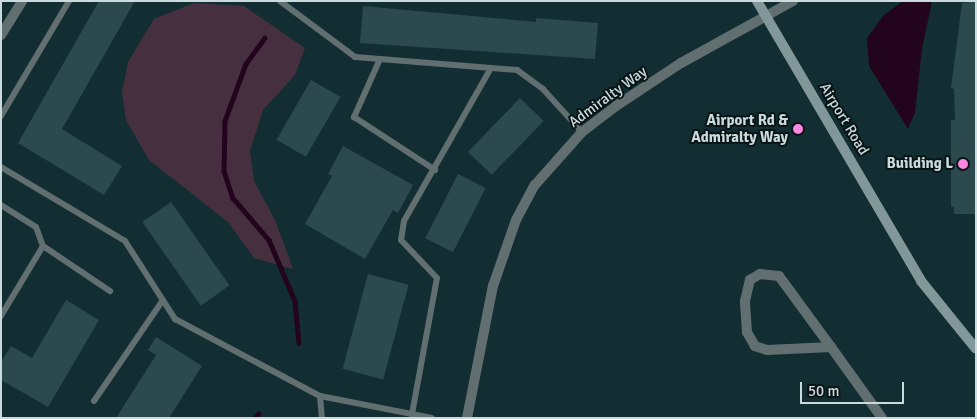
<!DOCTYPE html>
<style>
body{margin:0}
#map{position:relative;width:977px;height:419px;overflow:hidden;background:#122e32;font-family:Signika,sans-serif}
div>[style]{position:absolute}
[style*='--x']{left:calc(var(--x)*1px);top:calc(var(--y)*1px);width:calc(var(--w)*1px);rotate:calc(var(--a)*1deg)}
.green>*{inset:0;background:#463040}
.water>*{inset:0;background:#22051d}
.stream>*{height:4.5px;margin:-2.25px;padding:0 2.25px;transform-origin:2.25px;border-radius:2.25px;background:#22051d}
.building>*{inset:0;background:#2c494d;transform-origin:0 0}
.service>*{height:6px;margin:-3px;padding:0 3px;transform-origin:3px;border-radius:3px;background:#626f71}
.minor>*{height:10px;margin:-5px;padding:0 5px;transform-origin:5px;border-radius:5px;background:#626f71}
.tertiary>*{height:10px;margin:-5px;padding:0 5px;transform-origin:5px;border-radius:5px;background:#626f71}
.secondary>*{height:10px;margin:-5px;padding:0 5px;transform-origin:5px;border-radius:5px;background:#829799}
.dots>*{width:14px;height:14px;translate:-50% -50%;box-sizing:border-box;border:2px solid #081416;border-radius:50%}
span{translate:-50% -50%;white-space:nowrap;text-align:center;line-height:1.15;-webkit-text-stroke:4px #081416;paint-order:stroke}
.street-label{font-size:15px;color:#cbdbdd}
.poi-label{font-size:15px;color:#cbdbdd;font-weight:700}
.right{translate:-100% -50%;text-align:right}
.frame{position:absolute;inset:0;border:2px solid #cbdbdd;pointer-events:none}
.scale{position:absolute;left:800px;top:382px;width:104px;height:22px;box-sizing:border-box;border:2px solid #cbdbdd;border-top:0;padding-left:6px;font-size:15px;line-height:18px;white-space:nowrap;color:#cbdbdd;-webkit-text-stroke:4px #081416;paint-order:stroke}
</style>
<div id="map">
<div class="green">
<div style="clip-path:polygon(194px 3px,244px 6px,305px 48px,295px 75px,263px 110px,250px 151px,254px 181px,275px 220px,293px 269px,254px 258px,228px 222px,149px 160px,126px 120px,122px 93px,128px 62px,154px 19px)"></div>
</div>
<div class="water">
<div style="clip-path:polygon(903px 1px,932px 1px,922px 49px,915px 113px,908px 129px,869px 66px,867px 38px,883px 16px)"></div>
</div>
<div class="stream">
<div style="--x:265;--y:38;--w:32;--a:126"></div>
<div style="--x:246;--y:64;--w:61;--a:110.2"></div>
<div style="--x:225;--y:121;--w:50;--a:91.1"></div>
<div style="--x:224;--y:171;--w:28;--a:72"></div>
<div style="--x:233;--y:198;--w:55;--a:49.4"></div>
<div style="--x:269;--y:240;--w:66;--a:66.9"></div>
<div style="--x:295;--y:301;--w:42;--a:84.6"></div>
<div style="--x:254;--y:418;--w:6;--a:-45"></div>
</div>
<div class="building">
<div style="clip-path:polygon(99px 1px,135px 1px,62px 129px,122px 166px,104px 195px,18px 143px)"></div>
<div style="clip-path:polygon(976px 1px,976px 214px,954px 214px,954px 207px,951px 207px,951px 120px,955px 120px,954px 89px,951px 88px,962px 3px)"></div>
<div style="clip-path:polygon(363px 6px,536px 22px,536px 18px,598px 23px,595px 59px,360px 43px)"></div>
<div style="left:311px;top:80px;width:34px;height:69px;rotate:30deg"></div>
<div style="left:520px;top:98px;width:33px;height:75px;rotate:44deg"></div>
<div style="clip-path:polygon(343px 146px,413px 185px,398px 213px,393px 210px,365px 259px,305px 224px,332px 176px,328px 174px)"></div>
<div style="left:458px;top:174px;width:31px;height:72px;rotate:27deg"></div>
<div style="left:171px;top:202px;width:102px;height:35px;rotate:55deg"></div>
<div style="left:368px;top:274px;width:42px;height:98px;rotate:15deg"></div>
<div style="clip-path:polygon(66px 300px,99px 320px,48px 407px,1px 380px,1px 362px,11px 346px,32px 358px)"></div>
<div style="clip-path:polygon(156px 337px,202px 366px,169px 418px,116px 418px,156px 355px,148px 350px)"></div>
</div>
<div class="service">
<div style="--x:280;--y:1;--w:94;--a:36.7"></div>
<div style="--x:355;--y:57;--w:163;--a:4.6"></div>
<div style="--x:517;--y:70;--w:32;--a:36"></div>
<div style="--x:543;--y:89;--w:58;--a:47.8"></div>
<div style="--x:380;--y:59;--w:64;--a:114.1"></div>
<div style="--x:354;--y:117;--w:97;--a:33.2"></div>
<div style="--x:1;--y:116;--w:134;--a:-59.4"></div>
<div style="--x:1;--y:167;--w:144;--a:30.8"></div>
<div style="--x:125;--y:241;--w:93;--a:57.3"></div>
<div style="--x:175;--y:319;--w:164;--a:28"></div>
<div style="--x:320;--y:396;--w:114;--a:11.1"></div>
<div style="--x:1;--y:205;--w:41;--a:32.2"></div>
<div style="--x:36;--y:227;--w:20;--a:70"></div>
<div style="--x:43;--y:246;--w:82;--a:121"></div>
<div style="--x:43;--y:246;--w:81;--a:33.9"></div>
<div style="--x:320;--y:396;--w:22;--a:85"></div>
<div style="--x:94;--y:401;--w:122;--a:-55.7"></div>
<div style="--x:412;--y:414;--w:138;--a:-79.6"></div>
<div style="--x:437;--y:278;--w:52;--a:-133.5"></div>
<div style="--x:401;--y:240;--w:19;--a:-81"></div>
<div style="--x:404;--y:221;--w:176;--a:-60.4"></div>
</div>
<div class="minor">
<div style="--x:766;--y:16;--w:31;--a:-29"></div>
<div style="--x:1;--y:35;--w:40;--a:-58"></div>
<div style="--x:831;--y:347;--w:64;--a:177.3"></div>
<div style="--x:767;--y:350;--w:13;--a:-162"></div>
<div style="--x:755;--y:346;--w:16;--a:-120"></div>
<div style="--x:747;--y:332;--w:31;--a:-94"></div>
<div style="--x:745;--y:301;--w:22;--a:-77"></div>
<div style="--x:750;--y:280;--w:12;--a:-31"></div>
<div style="--x:760;--y:274;--w:19;--a:6"></div>
<div style="--x:779;--y:276;--w:88;--a:53.8"></div>
<div style="--x:831;--y:347;--w:87;--a:54.3"></div>
</div>
<div class="tertiary">
<div style="--x:467;--y:418;--w:135;--a:-78.9"></div>
<div style="--x:493;--y:286;--w:70;--a:-70.8"></div>
<div style="--x:516;--y:220;--w:40;--a:-62"></div>
<div style="--x:535;--y:185;--w:71;--a:-48.4"></div>
<div style="--x:582;--y:132;--w:43;--a:-37.4"></div>
<div style="--x:616;--y:106;--w:78;--a:-33.5"></div>
<div style="--x:681;--y:63;--w:97;--a:-28.9"></div>
</div>
<div class="secondary">
<div style="--x:757;--y:1;--w:324;--a:59.6"></div>
<div style="--x:921;--y:281;--w:87;--a:51"></div>
</div>
<div class="dots">
<div style="left:798px;top:129px;background:#fd86e2"></div>
<div style="left:963px;top:164px;background:#fd86e2"></div>
</div>
<div class="street-label">
<span style="left:608px;top:97px;rotate:-36deg">Admiralty Way</span>
<span style="left:844px;top:119px;rotate:59deg">Airport Road</span>
</div>
<div class="poi-label">
<span class="right" style="left:788px;top:129px">Airport Rd &amp;<br>Admiralty Way</span>
<span class="right" style="left:953px;top:164px">Building L</span>
</div>
<div class="frame"></div>
<div class="scale">50 m</div>
</div>
